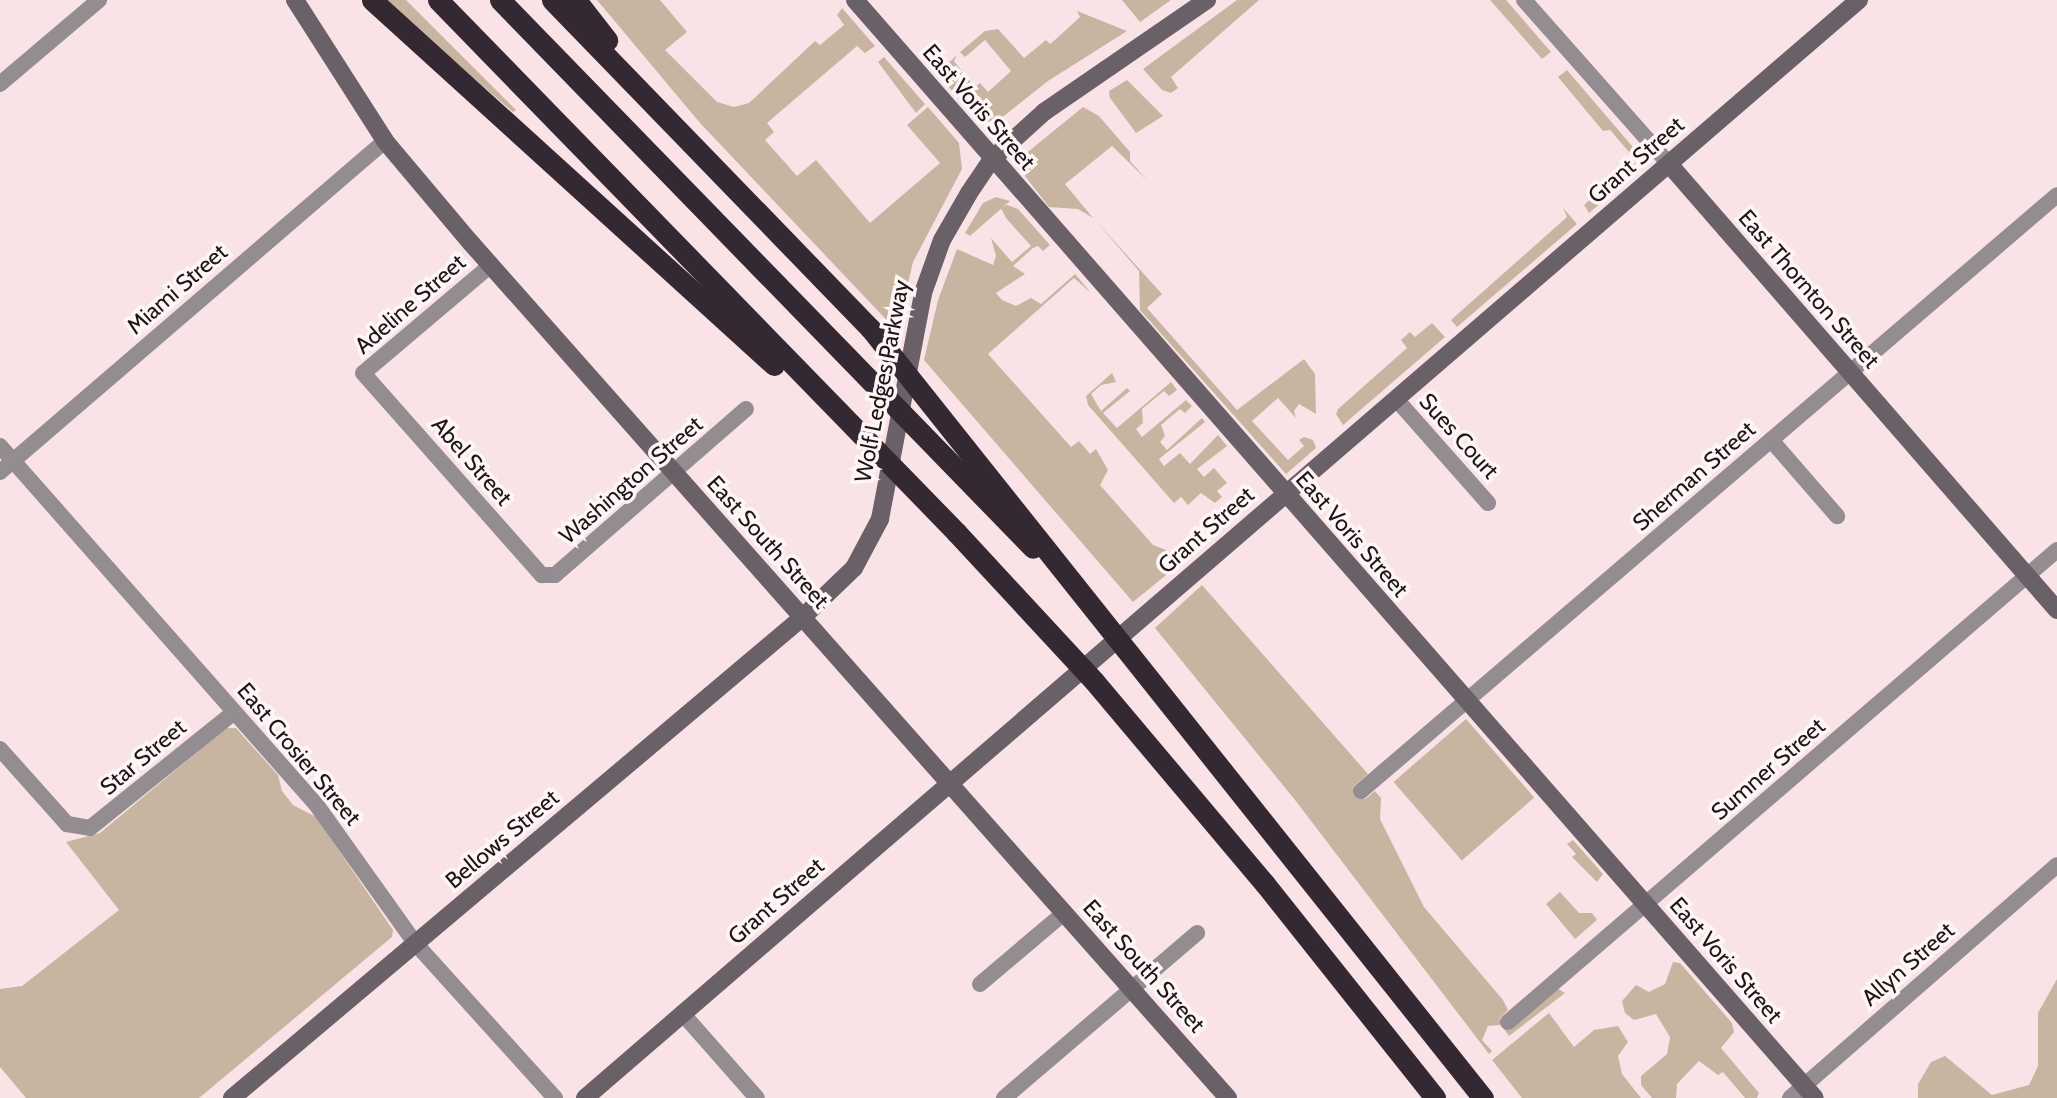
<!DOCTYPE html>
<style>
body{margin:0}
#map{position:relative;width:2057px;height:1098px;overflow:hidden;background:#fae3e7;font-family:Cabin,sans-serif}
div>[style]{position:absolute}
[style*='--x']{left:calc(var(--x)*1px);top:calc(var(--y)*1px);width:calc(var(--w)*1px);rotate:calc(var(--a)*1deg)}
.green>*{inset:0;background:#c8b5a1;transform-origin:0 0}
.street>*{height:16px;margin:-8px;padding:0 8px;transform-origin:8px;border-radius:8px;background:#938c91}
.secondary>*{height:18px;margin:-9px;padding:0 9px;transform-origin:9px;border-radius:9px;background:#6a6067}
.highway>*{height:21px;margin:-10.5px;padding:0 10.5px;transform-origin:10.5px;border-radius:10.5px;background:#342832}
span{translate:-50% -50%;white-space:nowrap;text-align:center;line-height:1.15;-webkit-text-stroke:7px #fef5f6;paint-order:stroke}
.street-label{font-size:23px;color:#1d1516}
</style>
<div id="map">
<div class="green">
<div style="clip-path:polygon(384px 0,406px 0,516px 110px,513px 112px)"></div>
<div style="clip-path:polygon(597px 0,660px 0,687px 32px,665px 50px,717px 102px,734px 107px,749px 103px,815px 41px,820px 45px,844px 25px,837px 15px,842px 8px,875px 46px,865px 53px,857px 46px,767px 123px,774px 132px,765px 140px,797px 176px,816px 160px,870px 223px,940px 163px,907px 125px,928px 107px,959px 143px,962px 169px,913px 262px,897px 331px,700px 123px)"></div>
<div style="clip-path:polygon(1122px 0,1171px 0,1140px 22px)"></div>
<div style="clip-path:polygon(1237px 0,1259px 0,1171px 77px,1178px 88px,1171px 93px,1162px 90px,1143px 69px)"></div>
<div style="clip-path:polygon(1490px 0,1506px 0,1551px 52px,1542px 59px)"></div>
<div style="clip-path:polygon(1077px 11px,1127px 31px,1048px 81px,995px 123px,978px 120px,937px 74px,957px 55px,954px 61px,964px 74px,975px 87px,980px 83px,988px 92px,1011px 71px,985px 40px,965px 57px,960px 52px,985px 31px,998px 29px,1024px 58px,1046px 40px,1050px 44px,1056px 39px,1080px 17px)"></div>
<div style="clip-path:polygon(884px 57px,925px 104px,916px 113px,878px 62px)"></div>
<div style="clip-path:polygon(1567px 70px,1644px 160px,1639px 171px,1589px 213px,1584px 205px,1635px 159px,1610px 130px,1603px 131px,1558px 77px)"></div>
<div style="clip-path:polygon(1127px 80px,1163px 116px,1136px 133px,1110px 98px,1109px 91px)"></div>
<div style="clip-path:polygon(1083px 107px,1099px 116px,1130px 152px,1130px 161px,1148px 181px,1112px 146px,1065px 184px,1093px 218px,1078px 209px,1049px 207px,1021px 171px,1024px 155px)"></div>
<div style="clip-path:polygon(996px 197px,1010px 201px,970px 236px,965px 233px,983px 203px)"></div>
<div style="clip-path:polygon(1007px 205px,1018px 209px,1050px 245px,1043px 251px,1038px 246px,1033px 248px,1013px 266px,1025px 274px,996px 293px,1002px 300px,1016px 306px,1031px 298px,1041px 304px,1075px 274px,1091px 293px,1074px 278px,988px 354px,1071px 447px,1079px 441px,1090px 454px,1096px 449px,1108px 470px,1100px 485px,1153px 545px,1187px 558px,1133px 602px,924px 360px,938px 300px,957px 249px,993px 265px,996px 256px,991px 238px,1012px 262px,1031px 246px,1006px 218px,1001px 208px)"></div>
<div style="clip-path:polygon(1563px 208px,1577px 224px,1457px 327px,1451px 320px,1567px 217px)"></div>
<div style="clip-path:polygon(1095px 220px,1162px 294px,1147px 308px,1237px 410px,1304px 359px,1315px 374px,1316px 414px,1299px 404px,1294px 411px,1296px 418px,1278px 398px,1252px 421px,1288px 460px,1304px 446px,1299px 440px,1304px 437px,1313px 440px,1316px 448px,1286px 474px,1140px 310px,1139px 271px)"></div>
<div style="clip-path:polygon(1432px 323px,1445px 337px,1343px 425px,1336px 414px,1338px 409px,1407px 348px,1401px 340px,1410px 332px,1415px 337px)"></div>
<div style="clip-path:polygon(1112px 373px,1116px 382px,1101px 385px,1091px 394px,1101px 411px,1127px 388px,1130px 391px,1103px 413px,1117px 428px,1171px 382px,1177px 390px,1169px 396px,1164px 391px,1142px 409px,1143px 423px,1136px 429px,1142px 437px,1186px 400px,1192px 406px,1185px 413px,1180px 409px,1161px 425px,1165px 436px,1160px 442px,1167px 450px,1202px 418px,1205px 422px,1159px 459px,1164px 466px,1180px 453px,1190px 464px,1218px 435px,1227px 446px,1197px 469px,1204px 477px,1214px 468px,1227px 483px,1217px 491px,1222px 497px,1215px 503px,1201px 493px,1188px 505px,1181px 497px,1174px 503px,1088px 405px,1086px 396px)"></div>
<div style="clip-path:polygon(1202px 585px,1368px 774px,1354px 786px,1365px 799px,1375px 791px,1381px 798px,1380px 819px,1424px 907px,1503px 1000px,1508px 1010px,1500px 1018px,1510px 1030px,1558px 989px,1565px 993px,1509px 1036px,1501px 1025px,1488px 1026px,1482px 1040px,1492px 1051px,1489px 1054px,1295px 800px,1155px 628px)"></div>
<div style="left:1466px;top:719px;width:104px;height:96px;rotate:49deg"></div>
<div style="clip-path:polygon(226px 728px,236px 728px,278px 775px,282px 791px,293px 805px,316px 817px,393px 930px,392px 937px,199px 1098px,26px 1098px,0 1067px,0 989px,22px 986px,119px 910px,66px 842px,100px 833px)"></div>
<div style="clip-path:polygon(1573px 840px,1603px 874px,1597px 882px,1572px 857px,1576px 854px,1567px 844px)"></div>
<div style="clip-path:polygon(1560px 892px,1579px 913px,1592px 913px,1597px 920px,1575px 939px,1546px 904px)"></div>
<div style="clip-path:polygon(1673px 962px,1680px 963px,1732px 1023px,1734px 1032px,1721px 1048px,1759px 1093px,1757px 1098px,1745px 1098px,1723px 1072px,1718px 1075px,1699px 1061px,1677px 1084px,1676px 1098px,1652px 1098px,1641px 1085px,1641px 1076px,1667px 1054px,1670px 1037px,1656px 1014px,1634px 1020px,1625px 1013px,1622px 1001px,1636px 985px,1649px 992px,1665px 984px)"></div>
<div style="clip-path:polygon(2057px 979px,2057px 1098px,1918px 1098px,1918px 1084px,1931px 1062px,1945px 1056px,1992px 1095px,2029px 1085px,2038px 1066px,2038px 1013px)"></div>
<div style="clip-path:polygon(1549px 1013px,1574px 1047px,1594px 1030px,1618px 1026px,1628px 1042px,1618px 1056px,1622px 1074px,1641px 1098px,1522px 1098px,1492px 1060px)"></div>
</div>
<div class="street">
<div style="--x:1524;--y:0;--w:219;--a:48.5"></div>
<div style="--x:0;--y:84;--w:130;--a:-40.3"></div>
<div style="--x:491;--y:265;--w:167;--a:139.8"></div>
<div style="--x:363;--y:373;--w:270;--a:48.5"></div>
<div style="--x:542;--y:575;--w:13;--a:0"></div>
<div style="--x:555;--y:575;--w:253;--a:-41"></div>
<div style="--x:1396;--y:399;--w:139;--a:48.5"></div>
<div style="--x:1771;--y:440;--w:101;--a:49"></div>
<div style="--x:0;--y:446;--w:481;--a:48.6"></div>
<div style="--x:318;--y:807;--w:167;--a:54.5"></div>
<div style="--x:415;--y:943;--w:209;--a:47.9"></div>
<div style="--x:0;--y:472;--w:508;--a:-40.69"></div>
<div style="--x:0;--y:749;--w:101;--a:48.2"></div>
<div style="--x:67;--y:824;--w:23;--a:10"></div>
<div style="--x:90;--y:828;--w:184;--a:-38.8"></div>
<div style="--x:1361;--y:791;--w:916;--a:-40.57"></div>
<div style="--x:980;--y:984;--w:110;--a:-40.2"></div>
<div style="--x:682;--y:1013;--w:113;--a:48.6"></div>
<div style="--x:1508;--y:1022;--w:724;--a:-40.69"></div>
<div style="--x:1004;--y:1098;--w:254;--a:-40.5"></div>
<div style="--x:1790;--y:1098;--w:354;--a:-41.1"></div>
</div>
<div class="secondary">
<div style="--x:295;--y:0;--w:167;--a:57.4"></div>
<div style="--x:385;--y:141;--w:133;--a:49.9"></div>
<div style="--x:471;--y:243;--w:1142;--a:48.48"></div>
<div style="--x:855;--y:0;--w:1458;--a:48.84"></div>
<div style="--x:1669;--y:164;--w:591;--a:48.98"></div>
<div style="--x:232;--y:1098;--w:747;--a:-40.11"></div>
<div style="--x:803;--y:617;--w:71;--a:-43.9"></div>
<div style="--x:854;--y:568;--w:55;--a:-62"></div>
<div style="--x:880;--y:519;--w:230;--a:-79.2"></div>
<div style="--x:923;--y:293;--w:56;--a:-70.3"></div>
<div style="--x:942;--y:240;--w:54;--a:-60.1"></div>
<div style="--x:969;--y:193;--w:41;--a:-55.9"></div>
<div style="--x:992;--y:159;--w:70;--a:-42.1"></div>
<div style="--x:1044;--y:112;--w:198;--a:-34.5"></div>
<div style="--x:585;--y:1098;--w:1682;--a:-40.76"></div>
</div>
<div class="highway">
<div style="--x:372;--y:0;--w:543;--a:42.24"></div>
<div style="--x:438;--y:0;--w:743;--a:45.76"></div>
<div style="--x:956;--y:532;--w:203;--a:47.2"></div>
<div style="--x:1094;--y:681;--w:265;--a:49.9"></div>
<div style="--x:1265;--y:884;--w:273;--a:51.5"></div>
<div style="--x:500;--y:0;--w:764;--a:45.79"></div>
<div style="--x:552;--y:0;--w:457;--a:45.9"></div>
<div style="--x:870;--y:328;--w:984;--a:51.48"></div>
<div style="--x:576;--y:0;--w:51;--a:52.2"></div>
</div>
<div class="street-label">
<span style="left:979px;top:107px;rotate:49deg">East Voris Street</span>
<span style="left:1636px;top:160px;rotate:-41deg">Grant Street</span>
<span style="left:177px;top:289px;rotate:-41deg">Miami Street</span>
<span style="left:1809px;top:289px;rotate:49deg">East Thornton Street</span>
<span style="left:410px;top:304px;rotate:-41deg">Adeline Street</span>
<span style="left:882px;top:381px;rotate:-79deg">Wolf Ledges Parkway</span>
<span style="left:1459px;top:436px;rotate:48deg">Sues Court</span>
<span style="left:472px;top:461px;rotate:49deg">Abel Street</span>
<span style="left:1694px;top:476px;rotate:-41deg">Sherman Street</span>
<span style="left:631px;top:480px;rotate:-41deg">Washington Street</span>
<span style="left:1206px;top:530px;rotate:-41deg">Grant Street</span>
<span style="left:1352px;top:534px;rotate:49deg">East Voris Street</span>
<span style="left:768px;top:542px;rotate:48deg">East South Street</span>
<span style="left:299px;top:754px;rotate:50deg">East Crosier Street</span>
<span style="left:143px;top:757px;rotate:-40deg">Star Street</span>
<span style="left:1768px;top:769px;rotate:-41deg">Sumner Street</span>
<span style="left:502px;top:839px;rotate:-40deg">Bellows Street</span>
<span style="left:776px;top:901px;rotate:-41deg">Grant Street</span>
<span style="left:1726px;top:960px;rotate:49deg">East Voris Street</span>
<span style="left:1908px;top:964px;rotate:-41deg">Allyn Street</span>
<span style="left:1144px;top:966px;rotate:48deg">East South Street</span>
</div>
</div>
